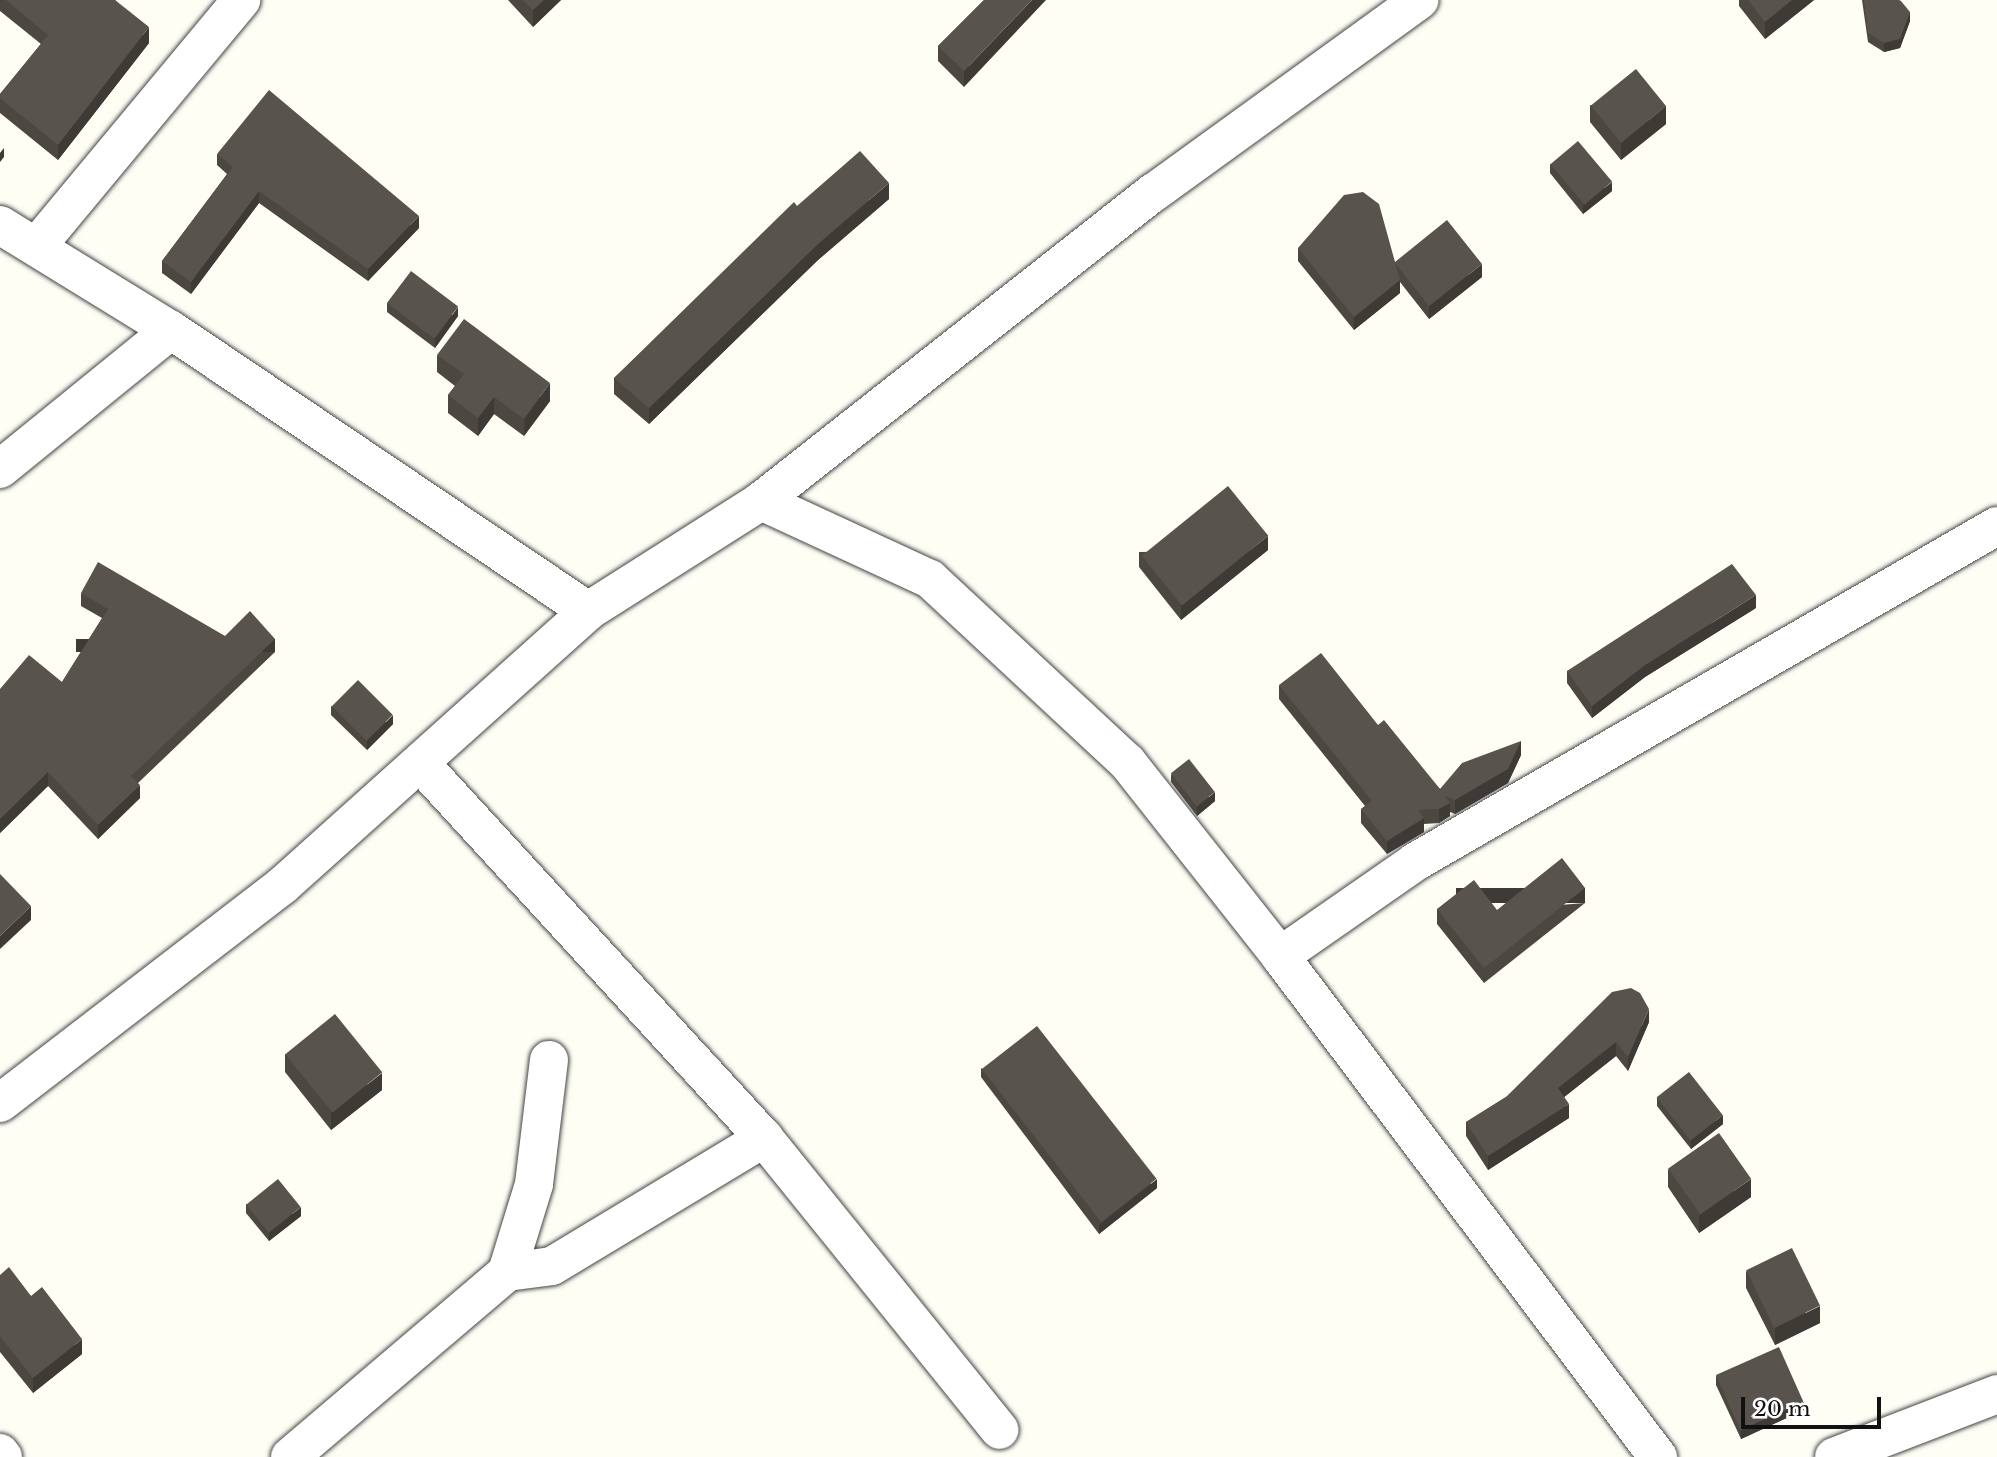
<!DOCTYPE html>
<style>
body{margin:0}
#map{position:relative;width:1997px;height:1457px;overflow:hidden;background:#fffef5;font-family:"Libre Baskerville",serif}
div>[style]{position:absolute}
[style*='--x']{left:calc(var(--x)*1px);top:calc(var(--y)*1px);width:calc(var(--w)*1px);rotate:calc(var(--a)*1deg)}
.roads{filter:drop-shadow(0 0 2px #444) drop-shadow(0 0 2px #444)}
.minor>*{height:38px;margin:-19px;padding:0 19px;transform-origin:19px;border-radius:19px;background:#fff}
.wall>*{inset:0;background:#4d4742}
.shaded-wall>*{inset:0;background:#3e3a36;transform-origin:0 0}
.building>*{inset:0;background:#59534d;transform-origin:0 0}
span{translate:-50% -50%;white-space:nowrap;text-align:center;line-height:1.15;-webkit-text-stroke:7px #fff;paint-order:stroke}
.scale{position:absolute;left:1741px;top:1397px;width:140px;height:32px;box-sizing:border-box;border:4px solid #111;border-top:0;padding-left:9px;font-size:21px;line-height:24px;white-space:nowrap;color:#111;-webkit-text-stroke:5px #fff;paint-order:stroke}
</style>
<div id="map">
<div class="roads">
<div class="minor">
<div style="--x:0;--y:225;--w:201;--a:31.6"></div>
<div style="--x:171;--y:330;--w:503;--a:33.97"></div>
<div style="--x:37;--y:246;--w:320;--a:-50.3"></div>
<div style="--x:0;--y:469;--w:220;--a:-39.1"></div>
<div style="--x:761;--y:501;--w:186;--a:24.8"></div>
<div style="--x:930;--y:579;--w:269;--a:42.9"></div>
<div style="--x:1127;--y:762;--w:247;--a:51.7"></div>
<div style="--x:1280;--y:956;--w:628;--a:52.97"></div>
<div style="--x:420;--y:763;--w:509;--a:47.47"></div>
<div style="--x:764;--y:1138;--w:375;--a:51.1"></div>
<div style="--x:1280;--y:956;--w:165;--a:-34.8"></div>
<div style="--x:1415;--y:862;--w:672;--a:-30"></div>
<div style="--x:0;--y:1103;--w:356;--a:-37.6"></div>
<div style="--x:282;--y:886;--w:411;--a:-41.9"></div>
<div style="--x:588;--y:611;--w:205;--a:-32.4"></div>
<div style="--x:761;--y:501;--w:499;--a:-38.2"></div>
<div style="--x:1153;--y:193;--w:329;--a:-35.9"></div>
<div style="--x:507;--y:1272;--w:45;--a:-7.6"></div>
<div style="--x:552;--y:1266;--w:248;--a:-31.1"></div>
<div style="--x:0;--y:1453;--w:5;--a:53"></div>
<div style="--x:290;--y:1457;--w:285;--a:-40.4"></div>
<div style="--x:507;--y:1272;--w:92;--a:-72.9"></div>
<div style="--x:534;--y:1184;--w:125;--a:-83.1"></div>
<div style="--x:1834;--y:1457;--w:175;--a:-21.1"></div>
</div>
</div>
<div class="wall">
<div style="clip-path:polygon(0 0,115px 0,149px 43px,58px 160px,0 113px,0 94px,41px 44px,0 11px)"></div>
<div style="clip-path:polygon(508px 0,561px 0,533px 27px)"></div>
<div style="clip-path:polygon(984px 0,964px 87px,938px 61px,938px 46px)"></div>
<div style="clip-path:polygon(1739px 0,1814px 0,1765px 39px,1739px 6px)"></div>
<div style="clip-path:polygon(1862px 0,1899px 0,1910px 21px,1900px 48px,1884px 52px,1868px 42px)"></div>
<div style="clip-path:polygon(1590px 105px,1666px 124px,1621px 160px,1590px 122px)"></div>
<div style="clip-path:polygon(217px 154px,419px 228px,368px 281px,259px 203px,191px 294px,162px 273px,162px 261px,227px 174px,217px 165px)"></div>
<div style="clip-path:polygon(1550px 164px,1612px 191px,1583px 214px,1550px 173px)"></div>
<div style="clip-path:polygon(889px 199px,818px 260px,649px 424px,614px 394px,614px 378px,797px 206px)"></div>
<div style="clip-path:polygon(1298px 248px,1395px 262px,1482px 277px,1429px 319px,1400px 282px,1400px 293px,1354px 330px,1298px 261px)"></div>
<div style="clip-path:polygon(387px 303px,458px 316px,435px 348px,387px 312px)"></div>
<div style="clip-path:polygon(437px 355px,550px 401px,524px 436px,494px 414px,478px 436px,448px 413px,448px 395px,455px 386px,437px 372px)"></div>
<div style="clip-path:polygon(1268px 550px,1181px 620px,1139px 567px,1139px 552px)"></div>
<div style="clip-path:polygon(81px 593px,225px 636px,275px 652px,138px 783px,140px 798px,98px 839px,48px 786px,0 833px,0 689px,62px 682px,102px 618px,81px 606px)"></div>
<div style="clip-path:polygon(1756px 608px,1645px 677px,1592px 718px,1567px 683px,1567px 671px)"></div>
<div style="clip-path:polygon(1279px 685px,1378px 725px,1440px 789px,1521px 755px,1508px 783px,1455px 814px,1450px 812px,1450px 816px,1439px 823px,1424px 824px,1424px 832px,1387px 854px,1361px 823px,1361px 809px,1365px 806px,1279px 699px)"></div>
<div style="clip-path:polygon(331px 706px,393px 724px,367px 750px,331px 715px)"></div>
<div style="clip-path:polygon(1171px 774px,1215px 801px,1197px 816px,1171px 782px)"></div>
<div style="clip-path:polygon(1585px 903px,1484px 983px,1437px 924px,1437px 909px,1497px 910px)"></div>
<div style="clip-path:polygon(1649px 1022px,1628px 1071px,1616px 1056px,1564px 1097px,1569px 1118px,1488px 1170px,1466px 1136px,1466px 1122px,1506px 1097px)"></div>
<div style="clip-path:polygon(285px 1054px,382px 1090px,331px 1130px,285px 1072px)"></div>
<div style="clip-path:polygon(981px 1068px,1157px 1188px,1099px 1234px,981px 1077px)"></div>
<div style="clip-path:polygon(1657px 1097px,1723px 1124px,1691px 1149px,1657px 1106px)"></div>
<div style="clip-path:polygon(1668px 1169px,1751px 1197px,1699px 1233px,1668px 1187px)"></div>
<div style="clip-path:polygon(246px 1204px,301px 1216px,269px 1241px,246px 1213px)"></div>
<div style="clip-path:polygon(1746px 1271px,1820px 1323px,1775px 1345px,1746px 1288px)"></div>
<div style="clip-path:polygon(0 1275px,31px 1296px,82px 1354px,33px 1393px,0 1352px)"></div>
<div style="clip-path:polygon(1716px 1376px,1804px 1410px,1741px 1439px,1716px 1385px)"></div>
</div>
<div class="shaded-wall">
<div style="clip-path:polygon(544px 0,561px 0,533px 27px,533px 10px)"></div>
<div style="clip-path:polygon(1032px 0,1046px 0,964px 87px,964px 71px)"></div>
<div style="clip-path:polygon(1792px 0,1814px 0,1765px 39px,1765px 22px)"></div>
<div style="clip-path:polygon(1910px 12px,1910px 21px,1900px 48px,1884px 52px,1884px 43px)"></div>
<div style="clip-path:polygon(149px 27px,149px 43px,58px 160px,58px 145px)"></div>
<div style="clip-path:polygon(1666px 106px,1666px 124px,1621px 160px,1621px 143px)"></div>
<div style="clip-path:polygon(4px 148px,4px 157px,0 162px,0 153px)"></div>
<div style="clip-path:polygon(1612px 182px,1612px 191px,1583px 214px,1583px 205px)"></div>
<div style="clip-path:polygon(889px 183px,889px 199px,818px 260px,649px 424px,649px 408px,818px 244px)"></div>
<div style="clip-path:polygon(259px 191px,259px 203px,191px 294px,191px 282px)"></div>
<div style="clip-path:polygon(419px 216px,419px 228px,368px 281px,368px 269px)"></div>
<div style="clip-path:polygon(1482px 264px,1482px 277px,1429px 319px,1429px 306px)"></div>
<div style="clip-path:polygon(1400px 280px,1400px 293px,1354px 330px,1354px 317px)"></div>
<div style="clip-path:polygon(458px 307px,458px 316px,435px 348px,435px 339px)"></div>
<div style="clip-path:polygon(550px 383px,550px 401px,524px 436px,524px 419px)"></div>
<div style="clip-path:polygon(494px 397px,494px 414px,478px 436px,478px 418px)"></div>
<div style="clip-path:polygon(1268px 536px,1268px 550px,1181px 620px,1181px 605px)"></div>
<div style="clip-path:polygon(1756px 595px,1756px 608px,1645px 677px,1592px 718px,1592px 706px,1645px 665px)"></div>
<div style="left:275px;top:639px;width:13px;height:199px;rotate:90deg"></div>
<div style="clip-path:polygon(393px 715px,393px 724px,367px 750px,367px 741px)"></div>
<div style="clip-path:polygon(1521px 741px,1521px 755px,1508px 783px,1455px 814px,1455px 800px)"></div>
<div style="clip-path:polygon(48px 772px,48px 786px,0 833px,0 819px)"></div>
<div style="clip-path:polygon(140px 785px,140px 798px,98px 839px,98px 825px)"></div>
<div style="clip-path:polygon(1215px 792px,1215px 801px,1197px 816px,1197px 807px)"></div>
<div style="clip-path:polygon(1450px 803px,1450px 816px,1439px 823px,1439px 809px)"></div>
<div style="clip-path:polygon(1424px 818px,1424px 832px,1387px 854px,1387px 841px)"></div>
<div style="left:1585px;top:888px;width:15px;height:129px;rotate:90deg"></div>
<div style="clip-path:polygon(31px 906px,31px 920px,0 949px,0 936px)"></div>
<div style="clip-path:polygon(1649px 1009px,1649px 1022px,1628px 1071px,1628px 1057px)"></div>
<div style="clip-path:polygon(1616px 1042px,1616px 1056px,1558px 1102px,1558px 1088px)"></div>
<div style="clip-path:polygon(382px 1073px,382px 1090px,331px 1130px,331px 1113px)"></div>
<div style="clip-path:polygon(1569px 1104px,1569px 1118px,1488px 1170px,1488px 1156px)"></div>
<div style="clip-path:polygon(1723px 1115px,1723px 1124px,1691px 1149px,1691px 1140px)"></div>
<div style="clip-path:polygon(1157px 1179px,1157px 1188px,1099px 1234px,1099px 1225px)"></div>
<div style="clip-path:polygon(1751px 1179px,1751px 1197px,1699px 1233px,1699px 1215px)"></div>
<div style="clip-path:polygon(301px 1207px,301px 1216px,269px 1241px,269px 1232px)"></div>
<div style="clip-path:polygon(1820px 1306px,1820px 1323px,1775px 1345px,1775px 1328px)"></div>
<div style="clip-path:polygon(82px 1339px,82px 1354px,33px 1393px,33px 1378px)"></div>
<div style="clip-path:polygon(1804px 1402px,1804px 1410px,1741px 1439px,1741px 1430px)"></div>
</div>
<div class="building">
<div style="clip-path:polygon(6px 0,115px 0,149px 27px,58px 145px,0 98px,0 94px,48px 35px)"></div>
<div style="clip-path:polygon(523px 0,544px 0,533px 10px)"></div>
<div style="clip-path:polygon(984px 0,1032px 0,964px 71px,938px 46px)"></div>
<div style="clip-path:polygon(1748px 0,1792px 0,1765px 22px)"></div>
<div style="clip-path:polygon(1864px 0,1899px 0,1901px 1px,1910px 12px,1900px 39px,1884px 43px,1868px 33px)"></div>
<div style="left:1636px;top:69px;width:48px;height:58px;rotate:51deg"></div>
<div style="clip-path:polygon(269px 90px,419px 216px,368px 269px,259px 191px,191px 282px,162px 261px,233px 167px,217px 154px)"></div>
<div style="left:1578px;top:141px;width:53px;height:36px;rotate:50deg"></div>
<div style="clip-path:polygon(860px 151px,889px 183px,818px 244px,649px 408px,614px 378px,794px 202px,797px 206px)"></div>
<div style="clip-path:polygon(1363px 192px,1379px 204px,1395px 262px,1447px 220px,1482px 264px,1429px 306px,1395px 263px,1400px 280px,1354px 317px,1298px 248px,1344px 195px)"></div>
<div style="left:411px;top:271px;width:59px;height:40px;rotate:37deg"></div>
<div style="clip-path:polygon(464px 319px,550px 383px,524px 419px,494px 397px,478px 418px,448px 395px,464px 374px,437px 355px)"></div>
<div style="left:1228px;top:486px;width:64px;height:111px;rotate:51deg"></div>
<div style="clip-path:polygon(98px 562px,225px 636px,250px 611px,275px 639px,131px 776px,140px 785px,98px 825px,48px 772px,0 819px,0 689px,29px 655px,62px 682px,108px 609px,81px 593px)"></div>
<div style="clip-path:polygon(1732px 564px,1756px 595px,1645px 665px,1592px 706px,1567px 671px)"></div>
<div style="clip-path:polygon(1321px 653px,1378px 725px,1384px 720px,1440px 789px,1462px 763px,1521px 741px,1508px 769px,1455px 800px,1445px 796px,1450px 803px,1439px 809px,1418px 810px,1424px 818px,1387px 841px,1361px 809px,1372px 801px,1279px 685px)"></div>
<div style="left:358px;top:680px;width:49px;height:37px;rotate:45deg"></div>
<div style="left:1189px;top:759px;width:42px;height:23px;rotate:52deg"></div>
<div style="clip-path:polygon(1562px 858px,1585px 888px,1484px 968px,1437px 909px,1474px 880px,1497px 910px)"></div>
<div style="clip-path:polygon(0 874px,31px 906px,0 936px)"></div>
<div style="clip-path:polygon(1631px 988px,1640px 993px,1649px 1009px,1628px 1057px,1616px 1042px,1558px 1088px,1569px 1104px,1488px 1156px,1466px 1122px,1506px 1097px,1612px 992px)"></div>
<div style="left:335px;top:1014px;width:75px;height:64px;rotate:51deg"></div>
<div style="left:1037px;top:1026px;width:194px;height:70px;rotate:52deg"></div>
<div style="left:1689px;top:1072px;width:55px;height:41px;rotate:52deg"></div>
<div style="left:1719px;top:1133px;width:56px;height:62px;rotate:55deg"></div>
<div style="left:278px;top:1179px;width:36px;height:41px;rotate:51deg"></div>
<div style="left:1792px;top:1248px;width:64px;height:51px;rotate:64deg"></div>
<div style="clip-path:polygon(9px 1267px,31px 1296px,42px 1287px,82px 1339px,33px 1378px,0 1336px,0 1275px)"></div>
<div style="left:1779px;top:1347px;width:60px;height:69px;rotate:66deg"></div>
</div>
<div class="scale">20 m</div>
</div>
